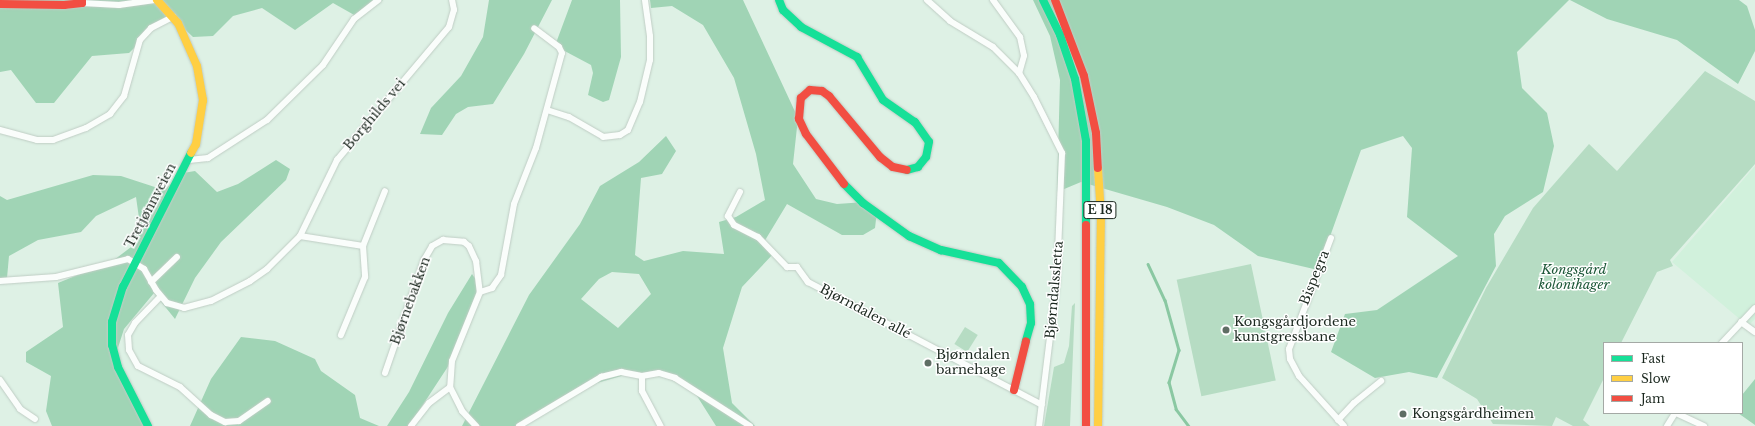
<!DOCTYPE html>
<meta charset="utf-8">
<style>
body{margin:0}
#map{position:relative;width:1755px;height:426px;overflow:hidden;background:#def1e5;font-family:"Libre Baskerville",serif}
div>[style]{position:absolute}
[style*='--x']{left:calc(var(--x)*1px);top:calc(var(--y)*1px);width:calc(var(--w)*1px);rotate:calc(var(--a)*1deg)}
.built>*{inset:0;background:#d1f1dc}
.green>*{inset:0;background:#b6dcc3;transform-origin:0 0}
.forest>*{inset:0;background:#a0d4b5}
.stream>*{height:2.5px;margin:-1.25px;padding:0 1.25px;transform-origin:1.25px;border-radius:1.25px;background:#8ac8a2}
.roads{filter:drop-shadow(0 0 1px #bfcdc4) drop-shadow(0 0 1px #bfcdc4)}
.street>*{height:6px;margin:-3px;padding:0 3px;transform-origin:3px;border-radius:3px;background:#fafdfb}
.fast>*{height:8px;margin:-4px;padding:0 4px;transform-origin:4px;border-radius:4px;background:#16e098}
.slow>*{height:8px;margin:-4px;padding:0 4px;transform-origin:4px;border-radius:4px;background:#ffcf43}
.jam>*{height:8px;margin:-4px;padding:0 4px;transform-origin:4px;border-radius:4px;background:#f24e42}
.dots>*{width:11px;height:11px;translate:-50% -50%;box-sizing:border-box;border:2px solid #fff;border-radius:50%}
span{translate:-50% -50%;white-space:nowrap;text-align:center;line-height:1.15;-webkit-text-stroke:3px #fff;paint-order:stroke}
.shield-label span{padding:1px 3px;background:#fff;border:1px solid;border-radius:3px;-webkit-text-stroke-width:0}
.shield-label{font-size:12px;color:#1b281f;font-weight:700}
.street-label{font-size:13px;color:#1b281f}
.park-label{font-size:13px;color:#1d5838;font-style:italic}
.poi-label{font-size:13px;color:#1b281f}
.left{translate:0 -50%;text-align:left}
.legend{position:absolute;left:1603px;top:342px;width:140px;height:72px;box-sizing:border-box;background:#fff;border:1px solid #a4a9a5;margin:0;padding:5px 7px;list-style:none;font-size:12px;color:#1b281f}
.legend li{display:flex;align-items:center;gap:8px;height:20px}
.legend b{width:20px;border:1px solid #a4a9a5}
</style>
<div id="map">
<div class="built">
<div style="clip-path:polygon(1755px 166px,1755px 319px,1748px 326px,1672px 262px)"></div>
</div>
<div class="green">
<div style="clip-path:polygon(1705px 71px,1755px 101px,1755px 164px,1670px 260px,1673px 266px,1657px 272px,1621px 343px,1604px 343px,1604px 378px,1583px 420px,1590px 426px,1573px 426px,1556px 417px,1552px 426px,1493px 424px,1477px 399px,1442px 378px,1486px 288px,1533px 208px,1589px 144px,1617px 171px)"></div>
<div style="left:1251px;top:264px;width:119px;height:76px;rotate:78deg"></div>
<div style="clip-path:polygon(1075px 303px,1070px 426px,1044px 426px,1054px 367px,1064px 363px,1069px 346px,1072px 306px)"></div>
<div style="left:965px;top:327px;width:15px;height:20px;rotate:32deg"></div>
</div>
<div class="forest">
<div style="clip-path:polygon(0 0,383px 0,356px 16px,333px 3px,295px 30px,262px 8px,233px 16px,213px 36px,193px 37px,174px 19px,161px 22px,129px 53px,92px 56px,54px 103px,36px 103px,11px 70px,0 72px)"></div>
<div style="clip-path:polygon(489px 0,552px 0,524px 54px,493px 104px,468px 107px,456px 114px,442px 135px,420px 134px,431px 108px,461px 76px,483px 37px)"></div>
<div style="clip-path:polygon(572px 0,620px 0,621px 57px,609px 100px,603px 102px,588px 95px,593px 73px,591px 65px,559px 48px,556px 43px)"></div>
<div style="clip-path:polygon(evenodd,650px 0,743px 0,798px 118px,793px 164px,816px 199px,837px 204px,865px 202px,877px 211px,875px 228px,863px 235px,842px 235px,787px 204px,764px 242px,774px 253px,742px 287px,723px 348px,732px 403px,755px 426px,716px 426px,697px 396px,677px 379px,635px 372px,597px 383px,556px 403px,521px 426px,462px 426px,529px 295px,580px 224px,600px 186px,639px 162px,666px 136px,676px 151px,662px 174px,641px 178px,635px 255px,644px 261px,683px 251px,724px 254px,719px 222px,736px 217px,765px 200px,756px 154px,734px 78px,703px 25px,672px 6px,651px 8px,650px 0,612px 272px,639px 274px,651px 294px,618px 328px,581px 299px,599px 279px,612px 272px)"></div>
<div style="clip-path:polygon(1033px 0,1569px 0,1517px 52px,1522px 88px,1547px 113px,1554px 146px,1543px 192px,1505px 216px,1494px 234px,1496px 266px,1437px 378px,1409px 372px,1375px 378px,1331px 352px,1345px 314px,1377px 310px,1458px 256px,1407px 217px,1412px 148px,1403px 136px,1361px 150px,1318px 270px,1258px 256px,1214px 225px,1167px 207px,1081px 182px,1057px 192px,1060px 80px,1050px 36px)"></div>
<div style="clip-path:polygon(1570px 0,1739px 0,1747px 6px,1755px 30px,1755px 51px,1738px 84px,1677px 40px,1607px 19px)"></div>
<div style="clip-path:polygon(276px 160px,290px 169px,286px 180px,221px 242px,195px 278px,175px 319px,154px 293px,124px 329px,114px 360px,145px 426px,52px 426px,46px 411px,51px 376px,26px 362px,26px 352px,63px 327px,58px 283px,114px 260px,135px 244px,139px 218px,136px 197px,96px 216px,81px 232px,38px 240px,9px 256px,7px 278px,0 280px,0 196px,7px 200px,93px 175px,121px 176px,164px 190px,183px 173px,195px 171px,217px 192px,238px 184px)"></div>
<div style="clip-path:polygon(472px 274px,479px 284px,468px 328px,447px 368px,409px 426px,387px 426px,409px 392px,448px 313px)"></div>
<div style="clip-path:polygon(241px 337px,275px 341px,315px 359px,321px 371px,355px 395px,360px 418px,379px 426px,190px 426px,211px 379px)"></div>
<div style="clip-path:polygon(1755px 379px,1755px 425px,1738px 413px,1742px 413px,1742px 395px)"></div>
</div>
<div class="stream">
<div style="--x:1148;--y:264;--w:40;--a:65"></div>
<div style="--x:1165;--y:300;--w:52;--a:74.4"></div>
<div style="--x:1179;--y:350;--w:34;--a:107"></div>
<div style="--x:1169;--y:382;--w:28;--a:75"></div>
<div style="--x:1176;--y:409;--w:21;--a:53"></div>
</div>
<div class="roads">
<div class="street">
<div style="--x:927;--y:0;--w:31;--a:42"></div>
<div style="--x:950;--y:21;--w:50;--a:31.2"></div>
<div style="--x:993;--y:47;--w:37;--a:45"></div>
<div style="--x:1019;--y:73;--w:28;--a:58"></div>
<div style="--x:1034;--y:97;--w:63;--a:63.4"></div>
<div style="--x:1062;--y:153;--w:127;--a:92.3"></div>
<div style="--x:1057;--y:280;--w:147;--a:97"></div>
<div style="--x:993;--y:0;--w:46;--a:53.9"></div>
<div style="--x:1020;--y:37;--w:19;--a:78"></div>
<div style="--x:1024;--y:56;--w:18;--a:106"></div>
<div style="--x:82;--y:3;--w:37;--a:3"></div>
<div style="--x:119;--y:5;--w:36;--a:-8"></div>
<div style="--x:547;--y:110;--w:23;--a:18"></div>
<div style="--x:569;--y:117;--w:39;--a:30"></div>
<div style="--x:603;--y:137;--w:17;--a:-7"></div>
<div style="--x:620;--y:135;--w:9;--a:-32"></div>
<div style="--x:628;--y:130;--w:30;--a:-67"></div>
<div style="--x:640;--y:102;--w:43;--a:-76.6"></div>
<div style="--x:650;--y:60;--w:24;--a:-90"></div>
<div style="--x:650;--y:36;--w:36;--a:-98"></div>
<div style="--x:0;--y:130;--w:38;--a:15"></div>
<div style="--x:37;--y:140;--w:16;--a:0"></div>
<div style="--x:53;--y:140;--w:35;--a:-20"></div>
<div style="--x:86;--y:128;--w:28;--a:-30"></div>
<div style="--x:110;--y:114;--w:23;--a:-52"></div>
<div style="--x:124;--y:96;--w:58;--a:-74.1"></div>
<div style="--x:140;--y:40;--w:16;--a:-47"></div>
<div style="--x:151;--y:28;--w:25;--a:-27"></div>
<div style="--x:189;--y:160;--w:19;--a:-6"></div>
<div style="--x:208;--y:158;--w:70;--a:-32.8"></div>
<div style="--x:267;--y:120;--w:78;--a:-44.5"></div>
<div style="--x:323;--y:65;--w:55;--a:-56"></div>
<div style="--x:354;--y:19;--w:31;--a:-38"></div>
<div style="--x:740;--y:192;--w:27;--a:117"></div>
<div style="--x:728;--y:216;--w:11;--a:56"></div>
<div style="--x:734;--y:225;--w:27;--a:27"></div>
<div style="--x:758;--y:237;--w:42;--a:46"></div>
<div style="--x:787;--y:267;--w:10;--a:0"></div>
<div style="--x:797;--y:267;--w:19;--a:54"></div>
<div style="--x:808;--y:282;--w:264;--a:27.7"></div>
<div style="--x:300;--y:236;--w:64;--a:9"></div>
<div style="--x:363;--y:246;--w:31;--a:86"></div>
<div style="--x:365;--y:277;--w:63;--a:112.5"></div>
<div style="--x:1331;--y:238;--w:119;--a:110.7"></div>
<div style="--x:1289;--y:349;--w:10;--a:84"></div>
<div style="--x:1290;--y:359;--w:19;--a:62"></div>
<div style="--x:1299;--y:376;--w:67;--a:48"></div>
<div style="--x:363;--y:246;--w:59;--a:-68.2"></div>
<div style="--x:0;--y:281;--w:56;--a:-4.1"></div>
<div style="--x:56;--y:277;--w:74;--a:-14"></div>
<div style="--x:128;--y:259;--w:19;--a:32"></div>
<div style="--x:144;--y:269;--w:24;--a:60"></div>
<div style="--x:156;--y:290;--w:17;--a:50"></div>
<div style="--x:167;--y:303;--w:18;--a:16"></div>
<div style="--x:184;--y:308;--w:28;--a:-15"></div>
<div style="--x:211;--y:301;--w:44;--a:-27.1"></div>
<div style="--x:250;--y:281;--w:21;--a:-35"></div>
<div style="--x:267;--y:269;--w:47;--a:-45"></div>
<div style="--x:300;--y:236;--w:85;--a:-64"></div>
<div style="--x:337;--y:160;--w:174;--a:-49.9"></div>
<div style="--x:449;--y:27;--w:18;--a:-74"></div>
<div style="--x:454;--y:10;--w:10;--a:-101"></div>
<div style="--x:151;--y:282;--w:36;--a:-44"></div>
<div style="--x:480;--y:292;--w:13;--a:-18"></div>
<div style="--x:492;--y:288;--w:16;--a:-55"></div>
<div style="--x:501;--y:275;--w:72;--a:-79.6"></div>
<div style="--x:514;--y:204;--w:60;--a:-68.6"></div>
<div style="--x:536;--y:148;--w:98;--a:-74.7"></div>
<div style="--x:562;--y:53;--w:7;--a:-117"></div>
<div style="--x:559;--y:47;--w:31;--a:-143"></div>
<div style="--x:160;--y:297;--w:36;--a:134"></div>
<div style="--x:135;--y:323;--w:14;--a:120"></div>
<div style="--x:128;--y:335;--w:15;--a:86"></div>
<div style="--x:129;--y:350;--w:18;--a:61"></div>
<div style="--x:138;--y:366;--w:47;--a:26.6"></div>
<div style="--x:180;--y:387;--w:42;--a:42.1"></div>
<div style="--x:211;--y:415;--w:16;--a:27"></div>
<div style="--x:225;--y:422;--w:14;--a:-4"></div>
<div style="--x:239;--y:421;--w:35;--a:-35"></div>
<div style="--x:1741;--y:322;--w:17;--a:36"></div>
<div style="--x:1722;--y:343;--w:48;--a:-46.7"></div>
<div style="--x:385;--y:373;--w:120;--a:-71"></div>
<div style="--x:424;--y:260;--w:16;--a:-60"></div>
<div style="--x:432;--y:246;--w:13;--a:-29"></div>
<div style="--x:443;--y:240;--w:21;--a:5"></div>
<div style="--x:464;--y:242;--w:6;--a:39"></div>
<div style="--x:469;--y:246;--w:17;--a:65"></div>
<div style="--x:476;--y:261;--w:31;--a:83"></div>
<div style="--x:480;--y:292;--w:74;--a:112.1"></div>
<div style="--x:452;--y:361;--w:26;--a:94"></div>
<div style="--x:450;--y:387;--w:27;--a:63"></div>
<div style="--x:462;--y:411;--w:21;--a:47"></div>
<div style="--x:642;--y:376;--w:15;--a:90"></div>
<div style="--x:642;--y:391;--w:40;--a:62"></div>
<div style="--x:0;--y:380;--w:35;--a:55"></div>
<div style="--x:20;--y:409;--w:18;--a:34"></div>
<div style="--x:1676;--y:413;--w:31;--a:25"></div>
<div style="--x:1338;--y:420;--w:23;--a:-47"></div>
<div style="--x:1354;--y:403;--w:35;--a:-39"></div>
<div style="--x:411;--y:426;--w:29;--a:-52"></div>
<div style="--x:429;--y:403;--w:26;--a:-37"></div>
<div style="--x:519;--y:426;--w:96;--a:-30.9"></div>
<div style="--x:601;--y:377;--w:21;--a:-14"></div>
<div style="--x:621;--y:372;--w:21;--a:11"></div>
<div style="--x:642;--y:376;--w:17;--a:-10"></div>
<div style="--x:659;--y:373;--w:17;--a:17"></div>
<div style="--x:675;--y:378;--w:89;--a:32.6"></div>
<div style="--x:1667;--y:426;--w:15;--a:-58"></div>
</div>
<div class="fast">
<div style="--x:779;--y:0;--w:11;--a:68"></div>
<div style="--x:783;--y:10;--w:25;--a:43"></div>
<div style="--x:801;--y:27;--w:64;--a:28.2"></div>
<div style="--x:857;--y:57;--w:50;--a:58.8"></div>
<div style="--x:883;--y:100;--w:39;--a:35"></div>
<div style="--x:915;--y:122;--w:24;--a:55"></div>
<div style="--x:929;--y:142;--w:15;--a:101"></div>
<div style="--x:926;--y:157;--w:13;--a:129"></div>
<div style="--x:918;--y:167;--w:11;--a:165"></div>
<div style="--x:1043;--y:0;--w:39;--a:64"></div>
<div style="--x:1060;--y:35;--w:46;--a:71.2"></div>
<div style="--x:1075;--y:79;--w:63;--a:79.9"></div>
<div style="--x:1086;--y:141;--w:84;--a:90"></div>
<div style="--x:844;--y:184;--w:27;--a:45"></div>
<div style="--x:863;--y:203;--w:57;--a:35.7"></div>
<div style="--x:909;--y:236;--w:35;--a:24"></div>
<div style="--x:941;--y:250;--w:59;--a:12.6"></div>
<div style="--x:999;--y:263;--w:33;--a:46"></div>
<div style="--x:1022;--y:287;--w:19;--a:65"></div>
<div style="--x:1030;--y:304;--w:19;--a:87"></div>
<div style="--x:1031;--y:323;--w:19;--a:106"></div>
<div style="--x:148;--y:426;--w:66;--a:-117"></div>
<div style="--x:118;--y:367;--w:23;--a:-105"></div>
<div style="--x:112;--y:345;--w:23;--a:-90"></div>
<div style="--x:112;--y:322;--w:37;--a:-73"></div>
<div style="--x:123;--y:287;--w:150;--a:-63.1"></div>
</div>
<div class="slow">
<div style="--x:157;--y:0;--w:31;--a:48"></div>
<div style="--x:178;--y:23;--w:47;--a:66.2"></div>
<div style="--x:197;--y:66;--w:35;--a:80"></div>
<div style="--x:203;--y:100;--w:45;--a:99"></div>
<div style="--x:196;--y:144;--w:10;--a:119"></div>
<div style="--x:1098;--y:426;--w:211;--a:-89.2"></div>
<div style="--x:1101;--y:215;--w:47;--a:-93.7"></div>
</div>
<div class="jam">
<div style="--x:1055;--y:0;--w:81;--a:69.1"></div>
<div style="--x:1084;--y:76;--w:58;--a:78.1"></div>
<div style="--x:1096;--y:133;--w:35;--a:87"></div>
<div style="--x:0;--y:4;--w:64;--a:0.9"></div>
<div style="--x:64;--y:5;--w:18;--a:-6"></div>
<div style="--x:82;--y:3;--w:3;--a:-90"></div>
<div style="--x:844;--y:184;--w:63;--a:-127.2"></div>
<div style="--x:806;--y:134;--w:17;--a:-115"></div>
<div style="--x:799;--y:119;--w:21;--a:-85"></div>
<div style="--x:801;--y:98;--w:12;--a:-42"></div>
<div style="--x:810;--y:90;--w:12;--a:5"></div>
<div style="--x:822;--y:91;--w:9;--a:36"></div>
<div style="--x:829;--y:96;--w:80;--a:50.1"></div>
<div style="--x:880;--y:157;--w:16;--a:38"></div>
<div style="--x:893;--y:167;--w:14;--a:12"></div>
<div style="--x:1086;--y:225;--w:201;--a:90"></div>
<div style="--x:1014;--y:390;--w:50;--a:-76.2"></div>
</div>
</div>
<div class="dots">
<div style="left:1226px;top:330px;background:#5f6e64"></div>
<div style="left:928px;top:363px;background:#5f6e64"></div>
<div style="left:1403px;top:414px;background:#5f6e64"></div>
</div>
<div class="shield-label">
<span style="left:1100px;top:210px">E 18</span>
</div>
<div class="street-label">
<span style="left:375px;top:115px;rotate:-50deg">Borghilds vei</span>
<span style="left:151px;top:206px;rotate:-62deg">Tretjønnveien</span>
<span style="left:1315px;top:278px;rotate:-68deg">Bispegra</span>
<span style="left:1055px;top:290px;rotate:-85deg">Bjørndalssletta</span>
<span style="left:411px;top:301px;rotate:-70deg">Bjørnebakken</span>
<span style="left:865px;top:312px;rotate:28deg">Bjørndalen allé</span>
</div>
<div class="park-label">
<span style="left:1574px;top:278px">Kongsgård<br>kolonihager</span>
</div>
<div class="poi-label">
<span class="left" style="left:1234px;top:330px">Kongsgårdjordene<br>kunstgressbane</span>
<span class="left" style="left:936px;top:363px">Bjørndalen<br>barnehage</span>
<span class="left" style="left:1412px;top:414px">Kongsgårdheimen</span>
</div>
<ul class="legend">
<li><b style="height:5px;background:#16e098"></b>Fast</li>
<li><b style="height:5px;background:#ffcf43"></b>Slow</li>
<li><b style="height:5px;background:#f24e42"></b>Jam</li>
</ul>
</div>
